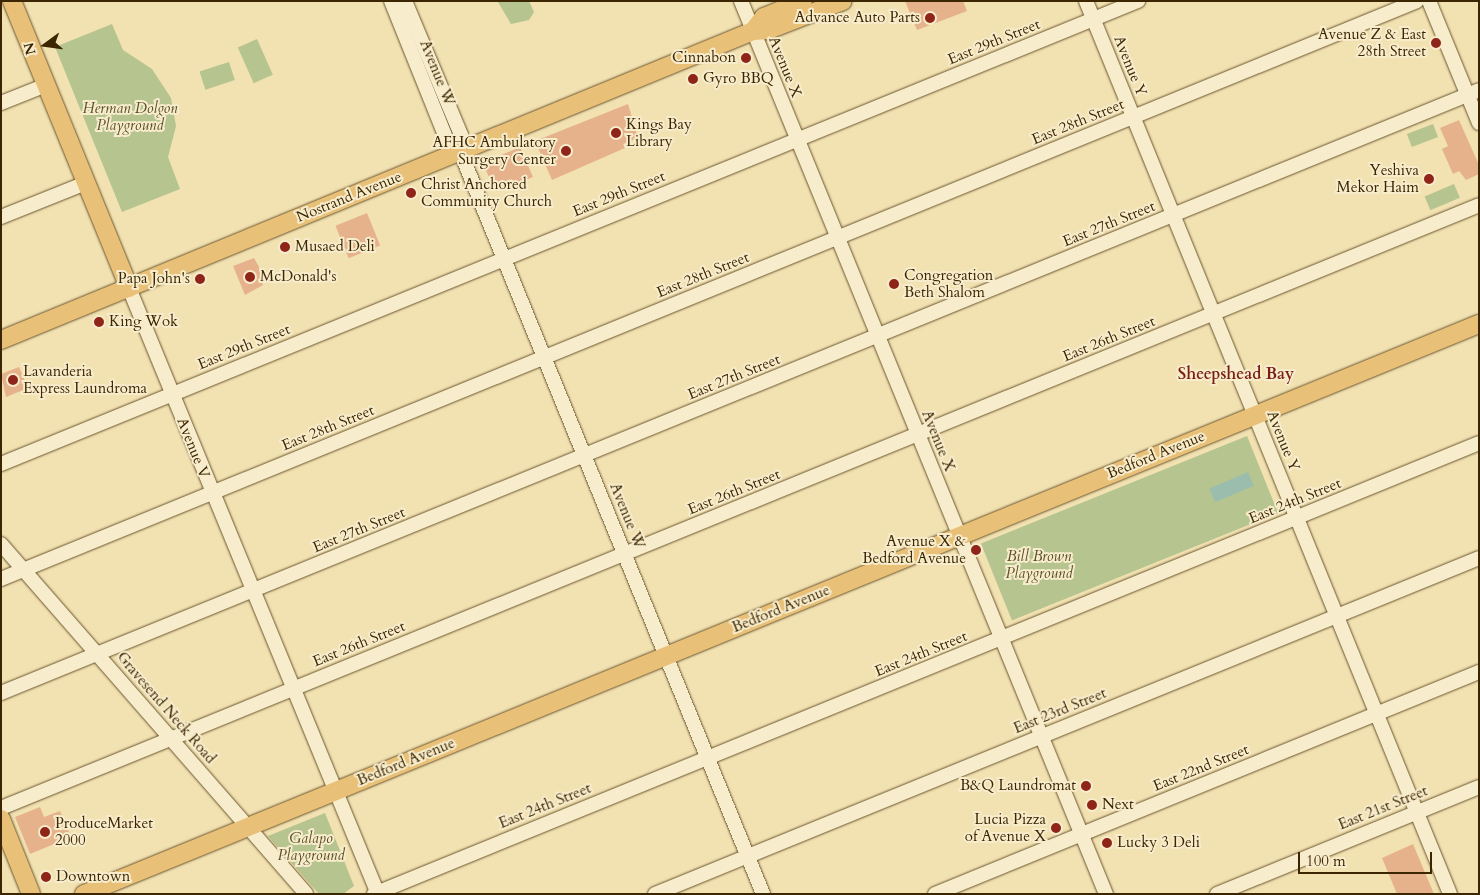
<!DOCTYPE html>
<style>
body{margin:0}
#map{position:relative;width:1480px;height:895px;overflow:hidden;background:#f2e1b1;font-family:Cardo,serif}
div>[style]{position:absolute}
[style*='--x']{left:calc(var(--x)*1px);top:calc(var(--y)*1px);width:calc(var(--w)*1px);rotate:calc(var(--a)*1deg)}
.green>*{inset:0;background:#b6c48f;transform-origin:0 0}
.water>*{inset:0;background:#9bbdad;transform-origin:0 0}
.building>*{inset:0;background:#e6b28c;transform-origin:0 0}
.roads{filter:drop-shadow(0 0 1px #6a552d) drop-shadow(0 0 1px #6a552d)}
.minor>*{height:14px;margin:-7px;padding:0 7px;transform-origin:7px;border-radius:7px;background:#f7eccc}
.major>*{height:18px;margin:-9px;padding:0 9px;transform-origin:9px;border-radius:9px;background:#e9c078}
.dots>*{width:14px;height:14px;translate:-50% -50%;box-sizing:border-box;border:2px solid #f7eccc;border-radius:50%}
span{translate:-50% -50%;white-space:nowrap;text-align:center;line-height:1.15;-webkit-text-stroke:4px #f7eccc;paint-order:stroke}
.poi-label{font-size:15px;color:#3c2601}
.right{translate:-100% -50%;text-align:right}
.left{translate:0 -50%;text-align:left}
.street-label{font-size:15px;color:#3c2601}
.park-label{font-size:15px;color:#5a4e24;font-style:italic}
.neighbourhood-label{font-size:16px;color:#7a1f14;font-weight:700}
.frame{position:absolute;inset:0;border:2px solid #3c2601;pointer-events:none}
.north{position:absolute;left:20px;top:20px;width:50px;height:50px;-webkit-text-stroke:4px #f7eccc;paint-order:stroke;rotate:256deg;font-size:14px;font-weight:700;line-height:20px;text-align:center;color:#3c2601}
.north::after{content:'';display:block;margin:auto;width:18px;height:22px;background:#3c2601;clip-path:polygon(50% 0,100% 100%,50% 72%,0 100%)}
.scale{position:absolute;left:1298px;top:852px;width:134px;height:22px;box-sizing:border-box;border:2px solid #3c2601;border-top:0;padding-left:6px;font-size:15px;line-height:18px;white-space:nowrap;color:#3c2601;-webkit-text-stroke:4px #f7eccc;paint-order:stroke}
</style>
<div id="map">
<div class="green">
<div style="clip-path:polygon(529px 1px,534px 12px,529px 20px,511px 24px,498px 2px)"></div>
<div style="clip-path:polygon(112px 24px,123px 50px,152px 69px,171px 98px,176px 126px,168px 157px,180px 189px,122px 212px,55px 47px)"></div>
<div style="left:257px;top:39px;width:39px;height:21px;rotate:66deg"></div>
<div style="left:229px;top:62px;width:19px;height:31px;rotate:72deg"></div>
<div style="left:1433px;top:124px;width:14px;height:28px;rotate:69deg"></div>
<div style="left:1454px;top:184px;width:15px;height:32px;rotate:67deg"></div>
<div style="left:1247px;top:436px;width:83px;height:287px;rotate:68deg"></div>
<div style="clip-path:polygon(325px 813px,354px 886px,343px 894px,319px 894px,268px 836px)"></div>
</div>
<div class="water">
<div style="left:1248px;top:472px;width:15px;height:42px;rotate:67deg"></div>
</div>
<div class="building">
<div style="clip-path:polygon(905px 1px,963px 1px,967px 11px,917px 30px)"></div>
<div style="clip-path:polygon(628px 104px,638px 138px,623px 144px,625px 148px,552px 180px,535px 141px)"></div>
<div style="clip-path:polygon(1459px 120px,1479px 165px,1479px 174px,1466px 180px,1459px 171px,1453px 174px,1442px 149px,1448px 146px,1440px 128px)"></div>
<div style="clip-path:polygon(520px 147px,533px 177px,514px 185px,512px 179px,493px 187px,483px 163px)"></div>
<div style="left:367px;top:213px;width:35px;height:34px;rotate:68deg"></div>
<div style="clip-path:polygon(254px 258px,264px 276px,260px 277px,263px 285px,245px 295px,233px 266px)"></div>
<div style="clip-path:polygon(19px 367px,28px 388px,6px 397px,1px 374px)"></div>
<div style="clip-path:polygon(40px 807px,44px 817px,60px 811px,71px 837px,30px 854px,15px 817px)"></div>
<div style="clip-path:polygon(1413px 844px,1434px 894px,1397px 894px,1382px 858px)"></div>
</div>
<div class="roads">
<div class="minor">
<div style="--x:391;--y:1;--w:150;--a:68.1"></div>
<div style="--x:447;--y:140;--w:17;--a:40"></div>
<div style="--x:405;--y:1;--w:145;--a:67.3"></div>
<div style="--x:461;--y:135;--w:16;--a:94"></div>
<div style="--x:460;--y:151;--w:802;--a:67.81"></div>
<div style="--x:741;--y:1;--w:965;--a:67.77"></div>
<div style="--x:1086;--y:1;--w:964;--a:67.82"></div>
<div style="--x:1429;--y:1;--w:132;--a:67.7"></div>
<div style="--x:1;--y:103;--w:48;--a:-21.8"></div>
<div style="--x:1;--y:217;--w:92;--a:-21.8"></div>
<div style="--x:129;--y:288;--w:655;--a:67.66"></div>
<div style="--x:1;--y:464;--w:1228;--a:-22.16"></div>
<div style="--x:1;--y:544;--w:464;--a:48.9"></div>
<div style="--x:1;--y:579;--w:1529;--a:-22.2"></div>
<div style="--x:1;--y:693;--w:1596;--a:-22.19"></div>
<div style="--x:1;--y:808;--w:1596;--a:-22.19"></div>
<div style="--x:374;--y:894;--w:1193;--a:-22.2"></div>
<div style="--x:655;--y:894;--w:890;--a:-22.18"></div>
<div style="--x:935;--y:894;--w:588;--a:-22.2"></div>
<div style="--x:1217;--y:894;--w:283;--a:-22.2"></div>
</div>
<div class="major">
<div style="--x:12;--y:1;--w:310;--a:67.8"></div>
<div style="--x:753;--y:31;--w:18;--a:-52"></div>
<div style="--x:764;--y:17;--w:42;--a:-22.3"></div>
<div style="--x:1;--y:340;--w:813;--a:-22.34"></div>
<div style="--x:753;--y:31;--w:15;--a:-4"></div>
<div style="--x:768;--y:30;--w:80;--a:-21.1"></div>
<div style="--x:1;--y:819;--w:81;--a:68.2"></div>
<div style="--x:84;--y:894;--w:1507;--a:-22.23"></div>
</div>
</div>
<div class="dots">
<div style="left:930px;top:18px;background:#8f2418"></div>
<div style="left:1436px;top:43px;background:#8f2418"></div>
<div style="left:746px;top:58px;background:#8f2418"></div>
<div style="left:693px;top:79px;background:#8f2418"></div>
<div style="left:616px;top:133px;background:#8f2418"></div>
<div style="left:566px;top:151px;background:#8f2418"></div>
<div style="left:1429px;top:179px;background:#8f2418"></div>
<div style="left:411px;top:193px;background:#8f2418"></div>
<div style="left:285px;top:247px;background:#8f2418"></div>
<div style="left:250px;top:277px;background:#8f2418"></div>
<div style="left:200px;top:279px;background:#8f2418"></div>
<div style="left:894px;top:284px;background:#8f2418"></div>
<div style="left:99px;top:322px;background:#8f2418"></div>
<div style="left:13px;top:380px;background:#8f2418"></div>
<div style="left:976px;top:550px;background:#8f2418"></div>
<div style="left:1086px;top:786px;background:#8f2418"></div>
<div style="left:1092px;top:805px;background:#8f2418"></div>
<div style="left:1056px;top:828px;background:#8f2418"></div>
<div style="left:45px;top:832px;background:#8f2418"></div>
<div style="left:1107px;top:843px;background:#8f2418"></div>
<div style="left:46px;top:877px;background:#8f2418"></div>
</div>
<div class="poi-label">
<span class="right" style="left:920px;top:18px">Advance Auto Parts</span>
<span class="right" style="left:1426px;top:43px">Avenue Z &amp; East<br>28th Street</span>
<span class="right" style="left:736px;top:58px">Cinnabon</span>
<span class="left" style="left:703px;top:79px">Gyro BBQ</span>
<span class="left" style="left:626px;top:133px">Kings Bay<br>Library</span>
<span class="right" style="left:556px;top:151px">AFHC Ambulatory<br>Surgery Center</span>
<span class="right" style="left:1419px;top:179px">Yeshiva<br>Mekor Haim</span>
<span class="left" style="left:421px;top:193px">Christ Anchored<br>Community Church</span>
<span class="left" style="left:295px;top:247px">Musaed Deli</span>
<span class="left" style="left:904px;top:284px">Congregation<br>Beth Shalom</span>
<span class="left" style="left:260px;top:277px">McDonald's</span>
<span class="right" style="left:190px;top:279px">Papa John's</span>
<span class="left" style="left:109px;top:322px">King Wok</span>
<span class="left" style="left:23px;top:380px">Lavanderia<br>Express Laundroma</span>
<span class="right" style="left:966px;top:550px">Avenue X &amp;<br>Bedford Avenue</span>
<span class="right" style="left:1076px;top:786px">B&amp;Q Laundromat</span>
<span class="left" style="left:1102px;top:805px">Next</span>
<span class="right" style="left:1046px;top:828px">Lucia Pizza<br>of Avenue X</span>
<span class="left" style="left:55px;top:832px">ProduceMarket<br>2000</span>
<span class="left" style="left:1117px;top:843px">Lucky 3 Deli</span>
<span class="left" style="left:56px;top:877px">Downtown</span>
</div>
<div class="street-label">
<span style="left:994px;top:42px;rotate:-22deg">East 29th Street</span>
<span style="left:1130px;top:66px;rotate:68deg">Avenue Y</span>
<span style="left:785px;top:67px;rotate:68deg">Avenue X</span>
<span style="left:437px;top:73px;rotate:68deg">Avenue W</span>
<span style="left:1078px;top:122px;rotate:-22deg">East 28th Street</span>
<span style="left:619px;top:194px;rotate:-22deg">East 29th Street</span>
<span style="left:349px;top:197px;rotate:-22deg">Nostrand Avenue</span>
<span style="left:1109px;top:224px;rotate:-22deg">East 27th Street</span>
<span style="left:703px;top:275px;rotate:-22deg">East 28th Street</span>
<span style="left:1109px;top:339px;rotate:-22deg">East 26th Street</span>
<span style="left:244px;top:347px;rotate:-22deg">East 29th Street</span>
<span style="left:734px;top:377px;rotate:-22deg">East 27th Street</span>
<span style="left:328px;top:428px;rotate:-22deg">East 28th Street</span>
<span style="left:938px;top:441px;rotate:68deg">Avenue X</span>
<span style="left:1283px;top:441px;rotate:68deg">Avenue Y</span>
<span style="left:193px;top:448px;rotate:68deg">Avenue V</span>
<span style="left:1156px;top:455px;rotate:-22deg">Bedford Avenue</span>
<span style="left:734px;top:492px;rotate:-22deg">East 26th Street</span>
<span style="left:1295px;top:501px;rotate:-22deg">East 24th Street</span>
<span style="left:627px;top:516px;rotate:68deg">Avenue W</span>
<span style="left:359px;top:530px;rotate:-22deg">East 27th Street</span>
<span style="left:781px;top:609px;rotate:-22deg">Bedford Avenue</span>
<span style="left:359px;top:644px;rotate:-22deg">East 26th Street</span>
<span style="left:921px;top:654px;rotate:-22deg">East 24th Street</span>
<span style="left:166px;top:708px;rotate:49deg">Gravesend Neck Road</span>
<span style="left:1060px;top:711px;rotate:-22deg">East 23rd Street</span>
<span style="left:406px;top:762px;rotate:-22deg">Bedford Avenue</span>
<span style="left:1201px;top:768px;rotate:-22deg">East 22nd Street</span>
<span style="left:545px;top:806px;rotate:-22deg">East 24th Street</span>
<span style="left:1383px;top:808px;rotate:-22deg">East 21st Street</span>
</div>
<div class="park-label">
<span style="left:130px;top:117px">Herman Dolgon<br>Playground</span>
<span style="left:1039px;top:565px">Bill Brown<br>Playground</span>
<span style="left:311px;top:847px">Galapo<br>Playground</span>
</div>
<div class="neighbourhood-label">
<span style="left:1236px;top:374px">Sheepshead Bay</span>
</div>
<div class="frame"></div>
<div class="north">N</div>
<div class="scale">100 m</div>
</div>
